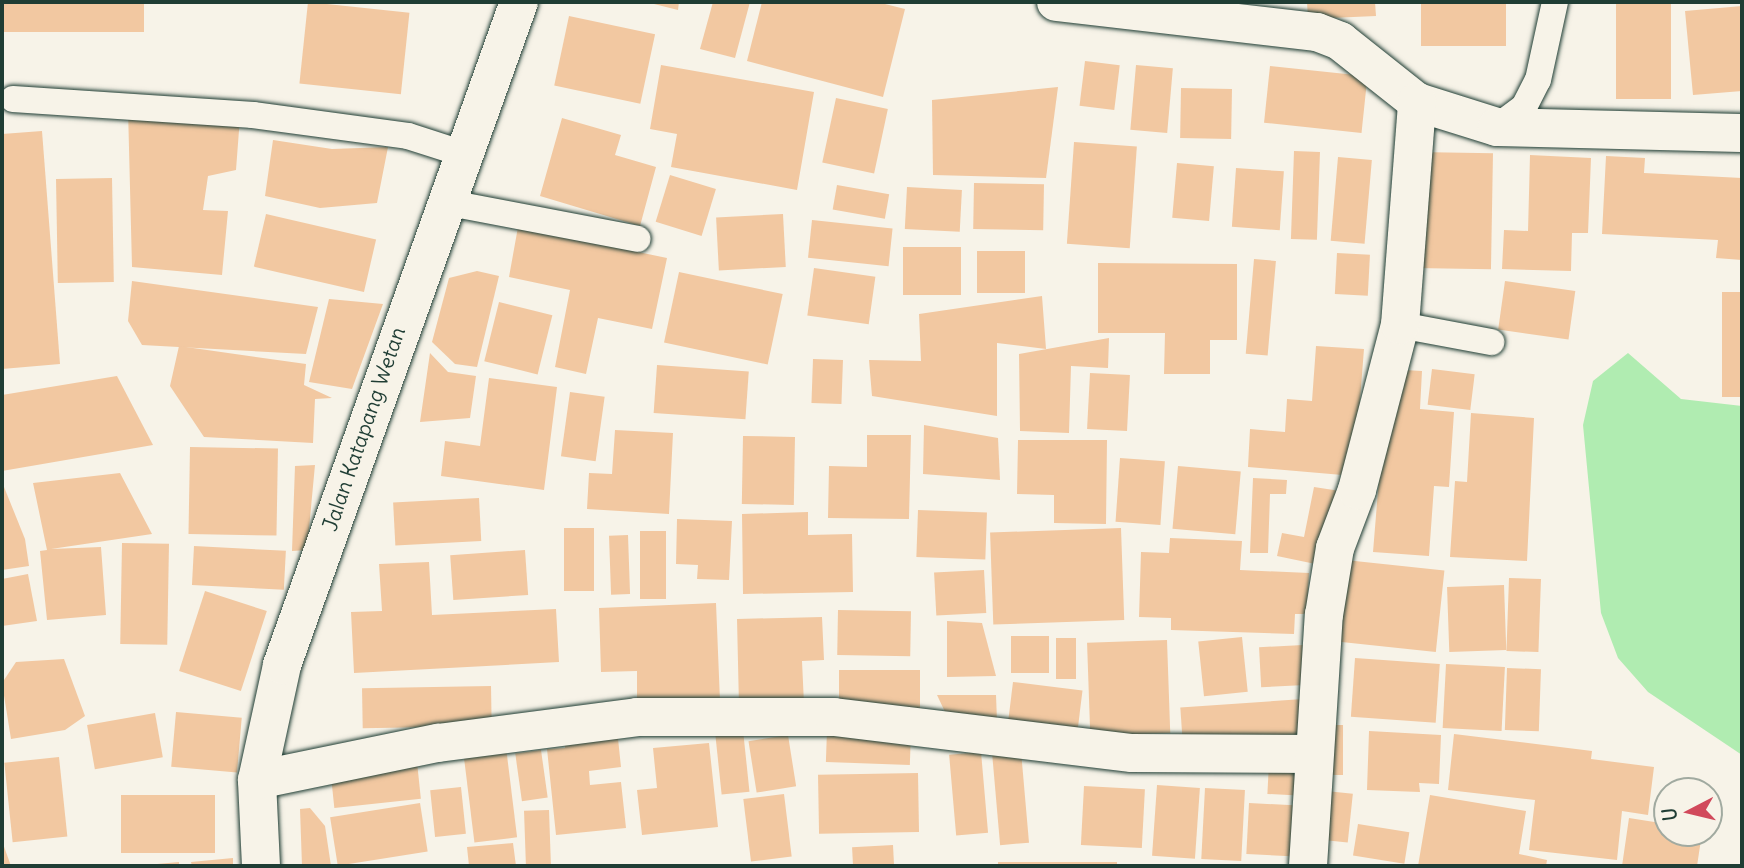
<!DOCTYPE html>
<style>
body{margin:0}
#map{position:relative;width:1744px;height:868px;overflow:hidden;background:#f7f3e8;font-family:Delius,sans-serif}
div>[style]{position:absolute}
[style*='--x']{left:calc(var(--x)*1px);top:calc(var(--y)*1px);width:calc(var(--w)*1px);rotate:calc(var(--a)*1deg)}
.green>*{inset:0;background:#b0ecb1}
.building>*{inset:0;background:#f2c8a1;transform-origin:0 0}
.roads{filter:drop-shadow(0 0 2px #1f3d34) drop-shadow(0 0 2px #1f3d34)}
.service>*{height:26px;margin:-13px;padding:0 13px;transform-origin:13px;border-radius:13px;background:#f7f3e8}
.minor>*{height:38px;margin:-19px;padding:0 19px;transform-origin:19px;border-radius:19px;background:#f7f3e8}
.tertiary>*{height:38px;margin:-19px;padding:0 19px;transform-origin:19px;border-radius:19px;background:#f7f3e8}
span{translate:-50% -50%;white-space:nowrap;text-align:center;line-height:1.15;-webkit-text-stroke:5px #f7f3e8;paint-order:stroke}
.street-label{font-size:21px;color:#1f3d34}
.frame{position:absolute;inset:0;border:4px solid #1f3d34;pointer-events:none}
.north{position:absolute;left:1653px;top:777px;width:70px;height:70px;box-sizing:border-box;background:#f7f3e8;border:2px solid #a1aaa0;border-radius:50%;rotate:263deg;font-size:19px;font-weight:700;line-height:28px;text-align:center;color:#1f3d34}
.north::after{content:'';display:block;margin:auto;width:24px;height:32px;background:#d1495b;clip-path:polygon(50% 0,100% 100%,50% 72%,0 100%)}
</style>
<div id="map">
<div class="green">
<div style="clip-path:polygon(1628px 353px,1681px 399px,1742px 406px,1742px 755px,1648px 692px,1618px 658px,1601px 613px,1583px 425px,1593px 381px)"></div>
</div>
<div class="building">
<div style="left:2px;top:2px;width:142px;height:30px"></div>
<div style="left:308px;top:2px;width:102px;height:82px;rotate:6deg"></div>
<div style="clip-path:polygon(646px 2px,679px 2px,678px 10px)"></div>
<div style="clip-path:polygon(713px 2px,750px 2px,735px 58px,700px 49px)"></div>
<div style="clip-path:polygon(762px 2px,877px 2px,905px 9px,883px 97px,747px 61px)"></div>
<div style="clip-path:polygon(1307px 2px,1375px 2px,1376px 16px,1308px 19px)"></div>
<div style="left:1421px;top:2px;width:85px;height:44px"></div>
<div style="left:1616px;top:2px;width:55px;height:97px"></div>
<div style="clip-path:polygon(1742px 6px,1742px 91px,1693px 95px,1685px 11px)"></div>
<div style="left:569px;top:16px;width:88px;height:71px;rotate:12deg"></div>
<div style="left:1085px;top:61px;width:35px;height:45px;rotate:7deg"></div>
<div style="clip-path:polygon(661px 65px,814px 92px,797px 190px,671px 167px,677px 134px,650px 129px)"></div>
<div style="left:1136px;top:65px;width:37px;height:65px;rotate:5deg"></div>
<div style="left:1270px;top:66px;width:98px;height:57px;rotate:6deg"></div>
<div style="clip-path:polygon(1058px 87px,1046px 178px,933px 175px,932px 100px)"></div>
<div style="left:1181px;top:88px;width:51px;height:50px;rotate:1deg"></div>
<div style="left:836px;top:98px;width:53px;height:66px;rotate:12deg"></div>
<div style="clip-path:polygon(128px 109px,240px 117px,236px 170px,208px 176px,203px 210px,228px 211px,222px 275px,132px 267px)"></div>
<div style="clip-path:polygon(562px 118px,621px 135px,615px 155px,656px 167px,640px 226px,540px 196px)"></div>
<div style="clip-path:polygon(42px 131px,60px 364px,2px 369px,2px 134px)"></div>
<div style="clip-path:polygon(273px 140px,332px 149px,388px 147px,377px 203px,320px 208px,265px 196px)"></div>
<div style="left:1074px;top:142px;width:63px;height:102px;rotate:4deg"></div>
<div style="left:1294px;top:151px;width:26px;height:88px;rotate:2deg"></div>
<div style="left:1417px;top:152px;width:76px;height:116px;rotate:1deg"></div>
<div style="clip-path:polygon(1530px 155px,1591px 158px,1588px 233px,1572px 233px,1571px 271px,1502px 269px,1504px 230px,1528px 231px)"></div>
<div style="clip-path:polygon(1606px 156px,1645px 158px,1644px 173px,1742px 178px,1742px 260px,1716px 258px,1718px 240px,1602px 234px)"></div>
<div style="left:1338px;top:157px;width:34px;height:84px;rotate:5deg"></div>
<div style="left:1177px;top:163px;width:37px;height:55px;rotate:5deg"></div>
<div style="left:1236px;top:168px;width:48px;height:59px;rotate:4deg"></div>
<div style="left:670px;top:175px;width:48px;height:49px;rotate:17deg"></div>
<div style="left:112px;top:178px;width:104px;height:56px;rotate:89deg"></div>
<div style="left:974px;top:183px;width:70px;height:46px;rotate:1deg"></div>
<div style="left:837px;top:185px;width:53px;height:25px;rotate:10deg"></div>
<div style="left:907px;top:187px;width:55px;height:42px;rotate:3deg"></div>
<div style="left:266px;top:214px;width:113px;height:54px;rotate:13deg"></div>
<div style="left:783px;top:214px;width:53px;height:67px;rotate:87deg"></div>
<div style="left:812px;top:220px;width:81px;height:38px;rotate:6deg"></div>
<div style="clip-path:polygon(518px 227px,667px 258px,652px 329px,598px 318px,586px 374px,555px 367px,570px 290px,509px 277px)"></div>
<div style="left:903px;top:247px;width:58px;height:48px"></div>
<div style="left:977px;top:251px;width:48px;height:42px"></div>
<div style="left:1337px;top:253px;width:33px;height:41px;rotate:3deg"></div>
<div style="left:1254px;top:259px;width:22px;height:95px;rotate:5deg"></div>
<div style="clip-path:polygon(1098px 263px,1237px 264px,1237px 340px,1210px 340px,1210px 374px,1164px 374px,1165px 333px,1098px 333px)"></div>
<div style="left:814px;top:268px;width:62px;height:48px;rotate:8deg"></div>
<div style="clip-path:polygon(477px 271px,499px 276px,477px 367px,455px 364px,432px 342px,449px 278px)"></div>
<div style="left:679px;top:272px;width:106px;height:72px;rotate:12deg"></div>
<div style="clip-path:polygon(132px 281px,318px 307px,306px 354px,142px 345px,128px 321px)"></div>
<div style="left:1505px;top:281px;width:71px;height:49px;rotate:8deg"></div>
<div style="left:1722px;top:292px;width:20px;height:105px"></div>
<div style="clip-path:polygon(1042px 296px,1046px 349px,997px 343px,997px 416px,872px 396px,869px 360px,921px 361px,919px 314px)"></div>
<div style="clip-path:polygon(329px 299px,383px 304px,352px 389px,309px 382px)"></div>
<div style="left:499px;top:302px;width:55px;height:61px;rotate:14deg"></div>
<div style="clip-path:polygon(1109px 338px,1108px 368px,1071px 366px,1069px 433px,1020px 431px,1019px 354px)"></div>
<div style="clip-path:polygon(179px 346px,306px 364px,304px 385px,332px 398px,315px 399px,313px 443px,204px 437px,170px 386px)"></div>
<div style="clip-path:polygon(1316px 346px,1364px 349px,1354px 476px,1248px 467px,1250px 429px,1285px 432px,1287px 399px,1312px 401px)"></div>
<div style="clip-path:polygon(430px 353px,448px 372px,476px 376px,470px 418px,420px 422px)"></div>
<div style="left:813px;top:359px;width:30px;height:44px;rotate:2deg"></div>
<div style="left:657px;top:365px;width:92px;height:48px;rotate:4deg"></div>
<div style="clip-path:polygon(1388px 369px,1422px 371px,1420px 409px,1454px 412px,1449px 487px,1434px 486px,1429px 556px,1373px 552px)"></div>
<div style="left:1432px;top:369px;width:43px;height:36px;rotate:7deg"></div>
<div style="left:1090px;top:373px;width:40px;height:56px;rotate:3deg"></div>
<div style="clip-path:polygon(117px 376px,153px 445px,2px 471px,2px 395px)"></div>
<div style="clip-path:polygon(489px 378px,557px 387px,544px 490px,441px 476px,445px 441px,480px 446px)"></div>
<div style="left:570px;top:392px;width:35px;height:65px;rotate:8deg"></div>
<div style="clip-path:polygon(1471px 413px,1534px 418px,1527px 561px,1450px 557px,1455px 481px,1467px 482px)"></div>
<div style="clip-path:polygon(924px 425px,998px 438px,1000px 480px,923px 474px)"></div>
<div style="clip-path:polygon(615px 430px,673px 433px,669px 514px,587px 509px,589px 473px,612px 474px)"></div>
<div style="clip-path:polygon(867px 435px,911px 435px,909px 519px,828px 518px,829px 466px,867px 467px)"></div>
<div style="left:743px;top:436px;width:52px;height:68px;rotate:1deg"></div>
<div style="clip-path:polygon(1018px 440px,1107px 440px,1106px 524px,1054px 523px,1054px 495px,1017px 494px)"></div>
<div style="left:190px;top:447px;width:88px;height:87px;rotate:1deg"></div>
<div style="left:1120px;top:458px;width:45px;height:64px;rotate:4deg"></div>
<div style="clip-path:polygon(315px 465px,307px 550px,292px 551px,295px 466px)"></div>
<div style="left:1178px;top:466px;width:63px;height:63px;rotate:5deg"></div>
<div style="clip-path:polygon(120px 473px,152px 534px,51px 549px,101px 547px,106px 615px,47px 620px,40px 551px,47px 550px,33px 483px)"></div>
<div style="clip-path:polygon(1253px 478px,1287px 480px,1286px 494px,1270px 494px,1268px 553px,1250px 553px)"></div>
<div style="clip-path:polygon(2px 482px,25px 539px,29px 566px,2px 570px)"></div>
<div style="clip-path:polygon(1314px 487px,1340px 491px,1325px 566px,1277px 556px,1282px 533px,1304px 537px)"></div>
<div style="left:479px;top:498px;width:43px;height:86px;rotate:87deg"></div>
<div style="left:918px;top:510px;width:69px;height:47px;rotate:2deg"></div>
<div style="clip-path:polygon(808px 512px,808px 535px,852px 534px,853px 592px,743px 594px,742px 514px)"></div>
<div style="clip-path:polygon(677px 519px,732px 521px,729px 580px,697px 579px,698px 565px,676px 564px)"></div>
<div style="left:564px;top:528px;width:30px;height:63px"></div>
<div style="left:1121px;top:528px;width:92px;height:131px;rotate:88deg"></div>
<div style="left:640px;top:531px;width:26px;height:68px"></div>
<div style="left:628px;top:535px;width:59px;height:19px;rotate:88deg"></div>
<div style="clip-path:polygon(1170px 538px,1242px 541px,1240px 570px,1309px 573px,1307px 614px,1295px 614px,1294px 634px,1171px 630px,1171px 618px,1139px 617px,1141px 552px,1169px 553px)"></div>
<div style="left:122px;top:543px;width:47px;height:101px;rotate:1deg"></div>
<div style="left:194px;top:546px;width:92px;height:39px;rotate:3deg"></div>
<div style="left:525px;top:550px;width:45px;height:75px;rotate:86deg"></div>
<div style="left:1336px;top:559px;width:109px;height:82px;rotate:6deg"></div>
<div style="clip-path:polygon(429px 562px,432px 615px,556px 609px,559px 662px,354px 673px,351px 612px,382px 611px,379px 564px)"></div>
<div style="left:984px;top:570px;width:43px;height:50px;rotate:87deg"></div>
<div style="clip-path:polygon(28px 574px,37px 621px,2px 626px,2px 579px)"></div>
<div style="left:1509px;top:578px;width:32px;height:73px;rotate:2deg"></div>
<div style="left:1504px;top:585px;width:65px;height:57px;rotate:88deg"></div>
<div style="left:205px;top:591px;width:65px;height:84px;rotate:18deg"></div>
<div style="clip-path:polygon(716px 603px,720px 701px,637px 704px,637px 671px,601px 672px,599px 608px)"></div>
<div style="left:838px;top:610px;width:73px;height:45px;rotate:1deg"></div>
<div style="clip-path:polygon(822px 617px,824px 660px,802px 661px,804px 704px,739px 707px,737px 619px)"></div>
<div style="clip-path:polygon(947px 621px,982px 623px,996px 676px,947px 677px)"></div>
<div style="left:1011px;top:636px;width:38px;height:37px"></div>
<div style="left:1242px;top:637px;width:55px;height:44px;rotate:84deg"></div>
<div style="left:1056px;top:638px;width:20px;height:41px"></div>
<div style="left:1167px;top:640px;width:93px;height:80px;rotate:88deg"></div>
<div style="left:1303px;top:645px;width:40px;height:44px;rotate:87deg"></div>
<div style="left:1355px;top:658px;width:85px;height:59px;rotate:4deg"></div>
<div style="clip-path:polygon(64px 659px,85px 716px,65px 730px,11px 739px,2px 683px,16px 662px)"></div>
<div style="left:1446px;top:664px;width:59px;height:64px;rotate:3deg"></div>
<div style="left:1507px;top:668px;width:34px;height:62px;rotate:2deg"></div>
<div style="left:839px;top:670px;width:81px;height:38px"></div>
<div style="left:1013px;top:682px;width:70px;height:46px;rotate:7deg"></div>
<div style="left:491px;top:686px;width:40px;height:129px;rotate:89deg"></div>
<div style="clip-path:polygon(937px 695px,996px 695px,997px 721px,946px 714px)"></div>
<div style="left:1303px;top:699px;width:46px;height:123px;rotate:86deg"></div>
<div style="left:176px;top:712px;width:66px;height:55px;rotate:5deg"></div>
<div style="left:155px;top:713px;width:45px;height:69px;rotate:80deg"></div>
<div style="left:1343px;top:725px;width:50px;height:20px;rotate:90deg"></div>
<div style="clip-path:polygon(617px 729px,621px 767px,589px 771px,590px 785px,621px 782px,626px 828px,556px 835px,547px 749px,565px 748px,565px 734px)"></div>
<div style="left:743px;top:730px;width:62px;height:28px;rotate:84deg"></div>
<div style="left:827px;top:730px;width:84px;height:32px;rotate:2deg"></div>
<div style="clip-path:polygon(1369px 731px,1441px 735px,1439px 784px,1419px 783px,1420px 792px,1367px 790px)"></div>
<div style="clip-path:polygon(1454px 734px,1592px 751px,1591px 759px,1654px 767px,1648px 815px,1622px 811px,1617px 860px,1529px 850px,1535px 800px,1448px 790px)"></div>
<div style="left:788px;top:735px;width:52px;height:40px;rotate:81deg"></div>
<div style="clip-path:polygon(709px 743px,718px 827px,642px 835px,637px 790px,657px 788px,653px 748px)"></div>
<div style="left:506px;top:747px;width:91px;height:43px;rotate:83deg"></div>
<div style="left:541px;top:750px;width:48px;height:26px;rotate:82deg"></div>
<div style="left:1021px;top:751px;width:92px;height:29px;rotate:85deg"></div>
<div style="left:981px;top:752px;width:81px;height:32px;rotate:85deg"></div>
<div style="left:59px;top:757px;width:80px;height:55px;rotate:84deg"></div>
<div style="left:417px;top:762px;width:37px;height:87px;rotate:84deg"></div>
<div style="left:1269px;top:763px;width:35px;height:31px;rotate:3deg"></div>
<div style="left:918px;top:773px;width:59px;height:100px;rotate:89deg"></div>
<div style="left:1157px;top:785px;width:43px;height:71px;rotate:4deg"></div>
<div style="left:1084px;top:786px;width:61px;height:59px;rotate:3deg"></div>
<div style="left:461px;top:787px;width:47px;height:31px;rotate:84deg"></div>
<div style="left:1205px;top:788px;width:40px;height:71px;rotate:3deg"></div>
<div style="left:1326px;top:791px;width:27px;height:49px;rotate:6deg"></div>
<div style="left:784px;top:794px;width:63px;height:41px;rotate:83deg"></div>
<div style="left:121px;top:795px;width:94px;height:58px"></div>
<div style="clip-path:polygon(1430px 795px,1526px 811px,1519px 854px,1547px 860px,1546px 866px,1418px 866px)"></div>
<div style="left:420px;top:803px;width:49px;height:91px;rotate:81deg"></div>
<div style="left:1249px;top:803px;width:54px;height:51px;rotate:3deg"></div>
<div style="clip-path:polygon(310px 808px,325px 826px,331px 866px,302px 866px,300px 809px)"></div>
<div style="left:549px;top:810px;width:56px;height:25px;rotate:88deg"></div>
<div style="clip-path:polygon(1629px 818px,1667px 824px,1667px 833px,1702px 833px,1697px 866px,1622px 866px)"></div>
<div style="left:1358px;top:824px;width:52px;height:32px;rotate:9deg"></div>
<div style="clip-path:polygon(2px 841px,11px 866px,2px 866px)"></div>
<div style="clip-path:polygon(513px 843px,516px 866px,469px 866px,467px 847px)"></div>
<div style="left:893px;top:845px;width:21px;height:41px;rotate:87deg"></div>
<div style="clip-path:polygon(233px 858px,233px 866px,192px 866px,191px 862px)"></div>
<div style="clip-path:polygon(179px 862px,179px 866px,157px 866px,157px 864px)"></div>
<div style="left:998px;top:862px;width:119px;height:4px"></div>
</div>
<div class="roads">
<div class="service">
<div style="--x:13;--y:99;--w:241;--a:3.8"></div>
<div style="--x:253;--y:115;--w:156;--a:7.7"></div>
<div style="--x:408;--y:136;--w:56;--a:17.8"></div>
<div style="--x:1497;--y:127;--w:34;--a:-37"></div>
<div style="--x:1524;--y:107;--w:30;--a:-63"></div>
<div style="--x:1538;--y:80;--w:80;--a:-77.7"></div>
<div style="--x:444;--y:202;--w:197;--a:10.8"></div>
<div style="--x:1400;--y:325;--w:93;--a:10.6"></div>
</div>
<div class="minor">
<div style="--x:1056;--y:2;--w:263;--a:6.6"></div>
<div style="--x:1317;--y:32;--w:25;--a:21"></div>
<div style="--x:1340;--y:41;--w:98;--a:38.4"></div>
<div style="--x:1417;--y:102;--w:84;--a:17.4"></div>
<div style="--x:1497;--y:127;--w:245;--a:1.4"></div>
<div style="--x:257;--y:780;--w:185;--a:-11.6"></div>
<div style="--x:438;--y:743;--w:201;--a:-7.4"></div>
<div style="--x:637;--y:717;--w:197;--a:0"></div>
<div style="--x:834;--y:717;--w:300;--a:6.9"></div>
<div style="--x:1132;--y:753;--w:181;--a:0.3"></div>
<div style="--x:1308;--y:866;--w:252;--a:-86.4"></div>
<div style="--x:1324;--y:615;--w:68;--a:-80.7"></div>
<div style="--x:1335;--y:548;--w:62;--a:-69.2"></div>
<div style="--x:1357;--y:490;--w:171;--a:-75.4"></div>
<div style="--x:1400;--y:325;--w:224;--a:-85.6"></div>
</div>
<div class="tertiary">
<div style="--x:261;--y:866;--w:86;--a:-92.7"></div>
<div style="--x:257;--y:780;--w:118;--a:-77.7"></div>
<div style="--x:282;--y:665;--w:704;--a:-70.33"></div>
</div>
</div>
<div class="street-label">
<span style="left:364px;top:429px;rotate:-71deg">Jalan Katapang Wetan</span>
</div>
<div class="frame"></div>
<div class="north">U</div>
</div>
